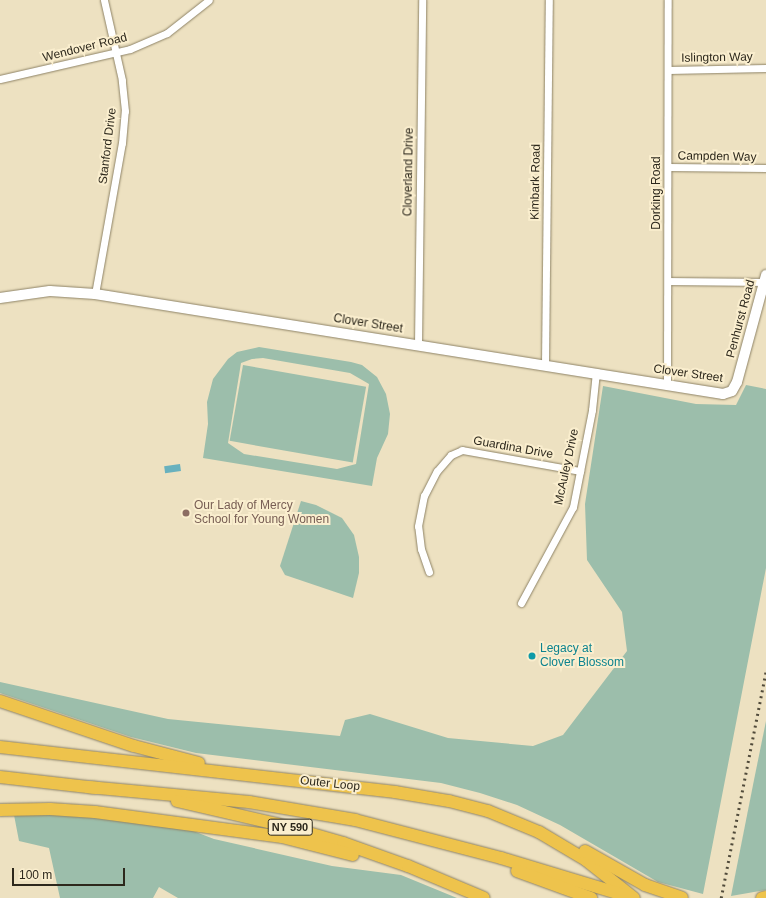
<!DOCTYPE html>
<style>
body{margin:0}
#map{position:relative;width:766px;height:898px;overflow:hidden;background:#ede1c1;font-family:Arial,sans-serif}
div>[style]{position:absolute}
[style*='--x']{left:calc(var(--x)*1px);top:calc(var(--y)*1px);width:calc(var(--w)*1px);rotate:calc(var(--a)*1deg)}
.green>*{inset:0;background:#9cbeab;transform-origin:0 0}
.water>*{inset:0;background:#68b1be;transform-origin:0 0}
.roads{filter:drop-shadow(0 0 1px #8e8366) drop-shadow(0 0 1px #8e8366)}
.street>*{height:7px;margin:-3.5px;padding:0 3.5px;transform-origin:3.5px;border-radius:3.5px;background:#fff}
.secondary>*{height:10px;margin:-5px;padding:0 5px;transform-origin:5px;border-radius:5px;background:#fff}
.highway>*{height:12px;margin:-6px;padding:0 6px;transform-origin:6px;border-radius:6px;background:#eec34c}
.rail>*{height:2.5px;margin-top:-1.25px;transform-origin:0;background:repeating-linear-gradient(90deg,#504a3a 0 2px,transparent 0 6px)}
.dots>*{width:11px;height:11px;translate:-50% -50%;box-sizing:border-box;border:2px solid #faeece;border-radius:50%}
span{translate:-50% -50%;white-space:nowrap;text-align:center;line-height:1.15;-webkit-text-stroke:4px #faeece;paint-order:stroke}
.shield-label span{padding:1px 3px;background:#faeece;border:1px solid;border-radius:3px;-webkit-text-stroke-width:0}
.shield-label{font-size:11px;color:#2d281c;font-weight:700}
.street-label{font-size:12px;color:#2d281c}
.education-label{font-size:12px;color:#785e54}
.left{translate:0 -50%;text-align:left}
.culture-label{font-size:12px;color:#0d838f}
.scale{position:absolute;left:12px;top:868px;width:113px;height:18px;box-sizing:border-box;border:2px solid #2d281c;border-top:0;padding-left:5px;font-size:12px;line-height:14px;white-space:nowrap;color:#2d281c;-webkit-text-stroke:3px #faeece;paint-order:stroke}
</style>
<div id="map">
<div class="green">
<div style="clip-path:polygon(evenodd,259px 347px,351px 362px,362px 365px,377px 377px,386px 394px,390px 414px,388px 434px,377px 458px,372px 486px,203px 458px,208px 424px,207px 402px,213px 379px,228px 359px,237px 352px,259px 347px,263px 358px,350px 373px,369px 384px,356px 464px,337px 469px,244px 454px,228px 443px,241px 363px,252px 359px,263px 358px)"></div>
<div style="left:243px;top:365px;width:125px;height:77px;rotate:10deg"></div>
<div style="clip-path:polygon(746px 385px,766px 389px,766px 568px,703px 894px,658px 882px,560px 825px,517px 805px,480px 793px,441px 783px,196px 753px,131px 737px,0 693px,0 682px,168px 719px,340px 736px,345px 720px,370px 714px,448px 738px,533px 746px,563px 735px,627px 651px,622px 612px,587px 560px,585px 504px,603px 386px,696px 404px,736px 405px)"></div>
<div style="clip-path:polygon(301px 501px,316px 505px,342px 518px,354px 535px,359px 557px,359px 573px,353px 598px,285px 575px,280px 566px)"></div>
<div style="clip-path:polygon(766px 721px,766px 890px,731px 896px,754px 780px)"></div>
<div style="clip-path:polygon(38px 813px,104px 818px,188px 829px,214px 839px,332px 866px,401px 875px,457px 898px,178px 898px,159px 887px,153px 898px,60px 898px,49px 848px,19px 841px,14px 815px)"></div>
</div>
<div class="water">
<div style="left:180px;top:464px;width:7px;height:16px;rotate:82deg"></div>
</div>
<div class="roads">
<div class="street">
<div style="--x:668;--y:70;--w:98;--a:-1.2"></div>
<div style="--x:0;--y:79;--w:133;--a:-13"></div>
<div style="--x:130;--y:49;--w:40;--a:-23.4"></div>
<div style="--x:167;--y:33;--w:53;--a:-38.2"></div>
<div style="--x:668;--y:167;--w:98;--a:0.6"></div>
<div style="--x:669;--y:281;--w:95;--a:0.6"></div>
<div style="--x:95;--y:294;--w:153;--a:-79.9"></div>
<div style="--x:122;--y:143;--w:32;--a:-85"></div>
<div style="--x:125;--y:111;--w:31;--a:-96"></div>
<div style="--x:122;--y:80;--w:82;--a:-102.7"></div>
<div style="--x:418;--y:345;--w:345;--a:-89.3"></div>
<div style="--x:545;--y:365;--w:365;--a:-89.4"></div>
<div style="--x:667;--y:385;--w:385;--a:-89.9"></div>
<div style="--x:429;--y:572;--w:24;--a:-109"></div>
<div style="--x:421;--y:549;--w:23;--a:-97"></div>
<div style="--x:418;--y:526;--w:31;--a:-79"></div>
<div style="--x:424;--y:496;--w:28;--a:-63"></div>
<div style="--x:437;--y:471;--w:21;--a:-49"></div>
<div style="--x:451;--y:455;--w:12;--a:-24"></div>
<div style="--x:462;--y:450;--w:120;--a:10.1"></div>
<div style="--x:521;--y:603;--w:109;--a:-61.6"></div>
<div style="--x:573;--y:507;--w:99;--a:-78.9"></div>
<div style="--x:592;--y:410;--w:37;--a:-84"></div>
</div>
<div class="secondary">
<div style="--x:0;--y:298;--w:50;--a:-8"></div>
<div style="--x:50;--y:291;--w:45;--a:3.8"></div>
<div style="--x:95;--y:294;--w:636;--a:9.05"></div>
<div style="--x:723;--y:394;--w:9;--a:-18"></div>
<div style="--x:732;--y:391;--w:10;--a:-61"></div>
<div style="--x:737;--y:382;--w:111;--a:-74.8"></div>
</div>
<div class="highway">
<div style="--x:0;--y:701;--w:141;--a:18.6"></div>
<div style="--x:134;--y:746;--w:67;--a:14.7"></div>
<div style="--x:0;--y:747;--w:398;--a:6.5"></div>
<div style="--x:395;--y:792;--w:55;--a:9.5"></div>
<div style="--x:449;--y:801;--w:40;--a:14.4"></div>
<div style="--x:488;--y:811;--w:55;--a:22.4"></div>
<div style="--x:539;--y:832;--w:55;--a:30.8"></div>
<div style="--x:586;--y:860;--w:61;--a:38.4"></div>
<div style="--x:0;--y:777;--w:97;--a:6.5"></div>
<div style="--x:88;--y:787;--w:162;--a:5.3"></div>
<div style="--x:249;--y:802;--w:108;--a:9.6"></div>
<div style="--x:355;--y:820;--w:151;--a:14.6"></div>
<div style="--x:501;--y:858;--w:135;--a:16.8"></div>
<div style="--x:177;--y:801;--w:103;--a:13"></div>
<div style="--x:277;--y:824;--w:69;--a:16.1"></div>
<div style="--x:343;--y:843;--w:69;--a:19.5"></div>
<div style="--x:408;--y:866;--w:82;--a:22.8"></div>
<div style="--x:0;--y:810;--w:50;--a:-1.1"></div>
<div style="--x:50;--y:809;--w:45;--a:3.8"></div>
<div style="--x:95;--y:812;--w:189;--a:7.6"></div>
<div style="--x:282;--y:837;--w:73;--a:14.2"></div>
<div style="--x:585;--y:851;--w:69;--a:29.5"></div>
<div style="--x:645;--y:885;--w:39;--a:19"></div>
<div style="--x:517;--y:871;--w:79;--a:20"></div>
<div style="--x:762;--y:898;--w:4;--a:-14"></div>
</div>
</div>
<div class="rail">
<div style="--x:721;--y:898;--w:231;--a:-78.8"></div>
</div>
<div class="dots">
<div style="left:186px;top:513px;background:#8d6e63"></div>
<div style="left:532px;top:656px;background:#0f9aa8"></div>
</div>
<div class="shield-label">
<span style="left:290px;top:827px">NY 590</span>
</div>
<div class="street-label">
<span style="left:85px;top:48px;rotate:-14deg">Wendover Road</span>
<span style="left:717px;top:58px;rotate:-1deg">Islington Way</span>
<span style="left:108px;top:146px;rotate:-83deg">Stanford Drive</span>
<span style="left:717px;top:157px;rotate:1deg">Campden Way</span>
<span style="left:409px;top:172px;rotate:-89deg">Cloverland Drive</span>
<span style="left:536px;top:182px;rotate:-89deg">Kimbark Road</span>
<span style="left:657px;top:193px;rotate:-90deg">Dorking Road</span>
<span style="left:741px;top:319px;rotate:-75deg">Penhurst Road</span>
<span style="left:368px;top:324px;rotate:9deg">Clover Street</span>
<span style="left:688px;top:374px;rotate:8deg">Clover Street</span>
<span style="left:513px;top:448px;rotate:10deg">Guardina Drive</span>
<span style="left:567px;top:467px;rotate:-78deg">McAuley Drive</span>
<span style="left:330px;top:784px;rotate:6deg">Outer Loop</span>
</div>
<div class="education-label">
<span class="left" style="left:194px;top:513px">Our Lady of Mercy<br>School for Young Women</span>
</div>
<div class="culture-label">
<span class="left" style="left:540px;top:656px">Legacy at<br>Clover Blossom</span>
</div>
<div class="scale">100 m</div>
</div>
